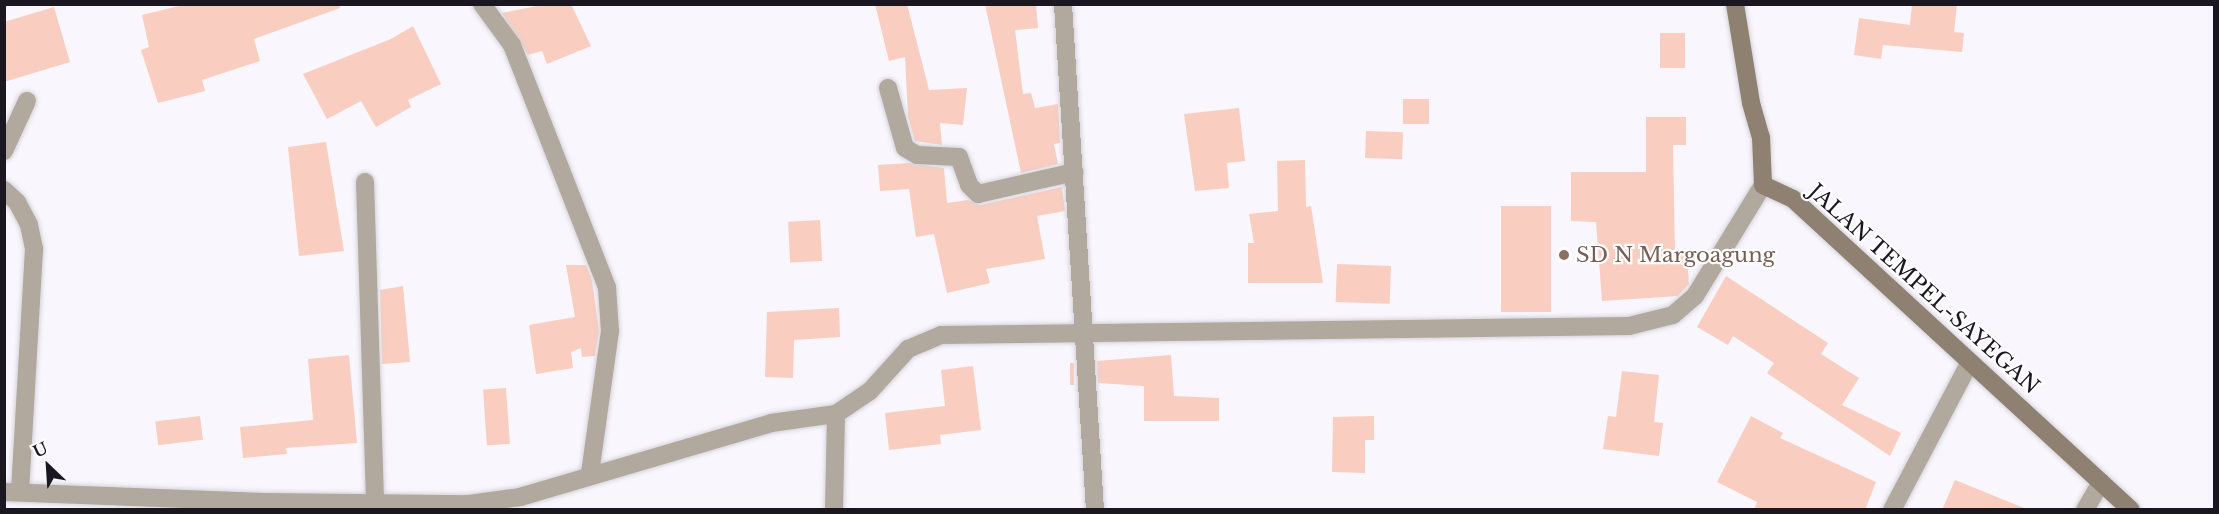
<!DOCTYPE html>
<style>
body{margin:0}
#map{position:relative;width:2219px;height:514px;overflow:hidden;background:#f9f7fd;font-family:"Libre Baskerville",serif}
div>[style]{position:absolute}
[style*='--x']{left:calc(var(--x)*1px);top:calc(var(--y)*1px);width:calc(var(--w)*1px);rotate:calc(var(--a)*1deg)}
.building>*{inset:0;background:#f9cdc0;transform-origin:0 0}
.roads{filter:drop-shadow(0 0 2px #d5d3da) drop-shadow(0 0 2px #d5d3da)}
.street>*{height:18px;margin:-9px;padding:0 9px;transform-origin:9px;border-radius:9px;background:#b1a89e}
.secondary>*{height:18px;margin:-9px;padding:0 9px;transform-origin:9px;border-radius:9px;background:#8f8172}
.dots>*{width:16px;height:16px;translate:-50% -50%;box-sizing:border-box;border:3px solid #fff;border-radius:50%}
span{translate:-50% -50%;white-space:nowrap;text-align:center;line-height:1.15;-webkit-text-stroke:4.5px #fff;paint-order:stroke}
.education-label{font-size:21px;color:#785e54}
.left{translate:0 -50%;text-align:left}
.street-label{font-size:21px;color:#1b1721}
.frame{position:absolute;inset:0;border:6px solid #1b1721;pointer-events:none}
.north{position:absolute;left:18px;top:436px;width:60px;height:60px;-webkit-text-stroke:4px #fff;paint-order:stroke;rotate:335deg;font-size:16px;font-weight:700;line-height:24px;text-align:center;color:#1b1721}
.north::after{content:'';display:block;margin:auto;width:21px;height:27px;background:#1b1721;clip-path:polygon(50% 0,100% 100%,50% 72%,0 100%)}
</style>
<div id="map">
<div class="building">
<div style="clip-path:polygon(187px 4px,339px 4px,340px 8px,254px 39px,260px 61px,202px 80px,205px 91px,158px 103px,141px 50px,149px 47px,142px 15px)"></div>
<div style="clip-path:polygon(547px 4px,571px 4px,591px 46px,547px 64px,542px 51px,528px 55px,502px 13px)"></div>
<div style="clip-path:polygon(875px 4px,907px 4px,929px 90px,967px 88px,963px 125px,940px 123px,942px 145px,915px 141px,908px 117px,905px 57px,889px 61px)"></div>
<div style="clip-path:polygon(985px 4px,1036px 4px,1038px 28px,1015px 30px,1023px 94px,1031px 93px,1035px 108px,1058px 104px,1060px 143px,1054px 144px,1058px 164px,1021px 173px)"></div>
<div style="clip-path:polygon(1912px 4px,1957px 4px,1954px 32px,1964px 33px,1962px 52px,1883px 45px,1881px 59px,1854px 55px,1859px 18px,1910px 25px)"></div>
<div style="clip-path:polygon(54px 7px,70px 62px,4px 82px,4px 22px)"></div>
<div style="clip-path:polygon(413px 26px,441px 84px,408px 100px,411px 107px,376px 127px,361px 101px,327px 119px,303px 74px,391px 39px)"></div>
<div style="left:1660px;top:33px;width:25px;height:35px"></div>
<div style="left:1403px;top:99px;width:26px;height:25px"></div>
<div style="clip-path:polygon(1239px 108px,1245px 161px,1227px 163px,1229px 188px,1195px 191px,1184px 114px)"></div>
<div style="clip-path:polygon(1646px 117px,1686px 117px,1686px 145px,1673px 145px,1675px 254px,1687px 253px,1689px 284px,1678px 296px,1602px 301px,1596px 222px,1571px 221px,1571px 172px,1646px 172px)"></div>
<div style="left:1366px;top:131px;width:37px;height:27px;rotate:2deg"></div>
<div style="clip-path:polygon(326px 142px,344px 251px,299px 256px,288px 147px)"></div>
<div style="clip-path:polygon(1305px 160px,1306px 207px,1311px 206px,1323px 283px,1248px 283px,1248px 243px,1254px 243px,1249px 214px,1278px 211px,1277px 161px)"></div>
<div style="clip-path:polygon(908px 163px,944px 168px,947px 203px,968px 200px,980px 205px,1062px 187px,1065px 211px,1037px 216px,1045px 259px,986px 269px,990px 283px,947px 293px,934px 234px,916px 237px,909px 189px,880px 191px,878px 165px)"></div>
<div style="left:1501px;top:206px;width:50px;height:106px"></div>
<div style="left:820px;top:220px;width:41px;height:32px;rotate:87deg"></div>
<div style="left:1337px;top:264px;width:54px;height:38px;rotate:2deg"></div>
<div style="clip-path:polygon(566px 265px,586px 265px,592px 280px,599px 331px,595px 356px,582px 357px,581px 348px,571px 352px,573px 368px,536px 374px,529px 325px,575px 317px)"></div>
<div style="clip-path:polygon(1726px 276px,1828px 343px,1821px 354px,1859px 378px,1842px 405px,1901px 433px,1890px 456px,1767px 373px,1774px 363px,1733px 336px,1728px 345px,1697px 327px)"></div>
<div style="clip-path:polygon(403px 286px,410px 362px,382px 364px,380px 290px)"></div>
<div style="clip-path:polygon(839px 308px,840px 337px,794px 340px,793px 378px,765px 377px,767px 312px)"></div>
<div style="clip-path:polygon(349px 355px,357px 443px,286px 448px,287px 454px,243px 458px,240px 427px,313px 420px,308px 359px)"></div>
<div style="clip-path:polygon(1171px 355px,1174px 396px,1219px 398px,1219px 421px,1144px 421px,1144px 386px,1098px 383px,1097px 361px)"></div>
<div style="left:1070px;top:363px;width:4px;height:22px"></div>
<div style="clip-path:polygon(973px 366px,981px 430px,940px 435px,941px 444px,889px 450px,885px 413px,945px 406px,941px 370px)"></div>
<div style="clip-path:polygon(1622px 371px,1659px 375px,1654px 422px,1663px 423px,1659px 456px,1603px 449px,1608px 416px,1616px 417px)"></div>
<div style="left:506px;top:388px;width:56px;height:23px;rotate:86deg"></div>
<div style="left:200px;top:416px;width:24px;height:45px;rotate:83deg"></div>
<div style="clip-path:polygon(1374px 416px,1374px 440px,1365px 440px,1365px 473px,1332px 472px,1333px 417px)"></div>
<div style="clip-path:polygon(1751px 416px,1783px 433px,1780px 438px,1876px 482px,1865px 510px,1754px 510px,1757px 502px,1717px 482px)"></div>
<div style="clip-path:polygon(1955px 480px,2024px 508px,2024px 510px,1942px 510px)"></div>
</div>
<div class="roads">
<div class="street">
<div style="--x:482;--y:4;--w:51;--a:53.8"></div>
<div style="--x:512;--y:45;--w:260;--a:68.6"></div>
<div style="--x:607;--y:287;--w:44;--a:86.1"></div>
<div style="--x:610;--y:331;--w:144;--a:98"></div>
<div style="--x:1063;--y:4;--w:507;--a:86.38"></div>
<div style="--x:888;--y:88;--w:62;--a:74.2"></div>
<div style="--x:905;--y:148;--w:14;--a:30"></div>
<div style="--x:917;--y:155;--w:42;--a:2.7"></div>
<div style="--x:959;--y:157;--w:30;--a:70"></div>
<div style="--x:969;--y:185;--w:13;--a:45"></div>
<div style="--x:978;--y:194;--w:99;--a:-12.8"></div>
<div style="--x:4;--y:151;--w:55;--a:-65.3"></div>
<div style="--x:365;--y:182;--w:322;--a:88.2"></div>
<div style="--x:4;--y:190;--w:18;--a:43"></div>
<div style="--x:17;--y:202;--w:26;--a:62"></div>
<div style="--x:29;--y:225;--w:25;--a:78"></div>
<div style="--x:34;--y:249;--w:243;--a:93.3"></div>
<div style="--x:4;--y:492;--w:259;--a:2.2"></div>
<div style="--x:263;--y:502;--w:206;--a:0.6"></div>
<div style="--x:469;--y:504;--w:6;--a:90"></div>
<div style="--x:469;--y:504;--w:51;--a:-7.8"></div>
<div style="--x:520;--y:497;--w:262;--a:-16.4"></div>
<div style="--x:771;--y:423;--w:66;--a:-7.9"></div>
<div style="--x:836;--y:414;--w:41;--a:-34.1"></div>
<div style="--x:870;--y:391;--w:57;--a:-47.9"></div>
<div style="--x:908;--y:349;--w:36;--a:-23"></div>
<div style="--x:941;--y:335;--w:688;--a:-0.75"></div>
<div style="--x:1629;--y:326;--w:45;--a:-14"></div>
<div style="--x:1673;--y:315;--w:29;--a:-41"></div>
<div style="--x:1695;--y:296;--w:130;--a:-58.5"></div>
<div style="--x:834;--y:510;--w:96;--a:-88.8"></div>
<div style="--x:1892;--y:510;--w:167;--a:-62.2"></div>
<div style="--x:2085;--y:510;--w:32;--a:-60"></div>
</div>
<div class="secondary">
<div style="--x:1735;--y:4;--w:100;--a:80.8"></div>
<div style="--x:1751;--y:103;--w:35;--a:74"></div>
<div style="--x:1761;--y:137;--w:48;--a:87.6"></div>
<div style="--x:1763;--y:185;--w:33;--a:25"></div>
<div style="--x:1793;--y:199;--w:459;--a:42.6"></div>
</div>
</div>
<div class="dots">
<div style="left:1564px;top:255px;background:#8d6e63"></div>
</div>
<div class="education-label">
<span class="left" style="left:1576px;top:255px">SD N Margoagung</span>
</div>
<div class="street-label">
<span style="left:1924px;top:289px;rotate:42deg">JALAN TEMPEL-SAYEGAN</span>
</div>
<div class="frame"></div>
<div class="north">U</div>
</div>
